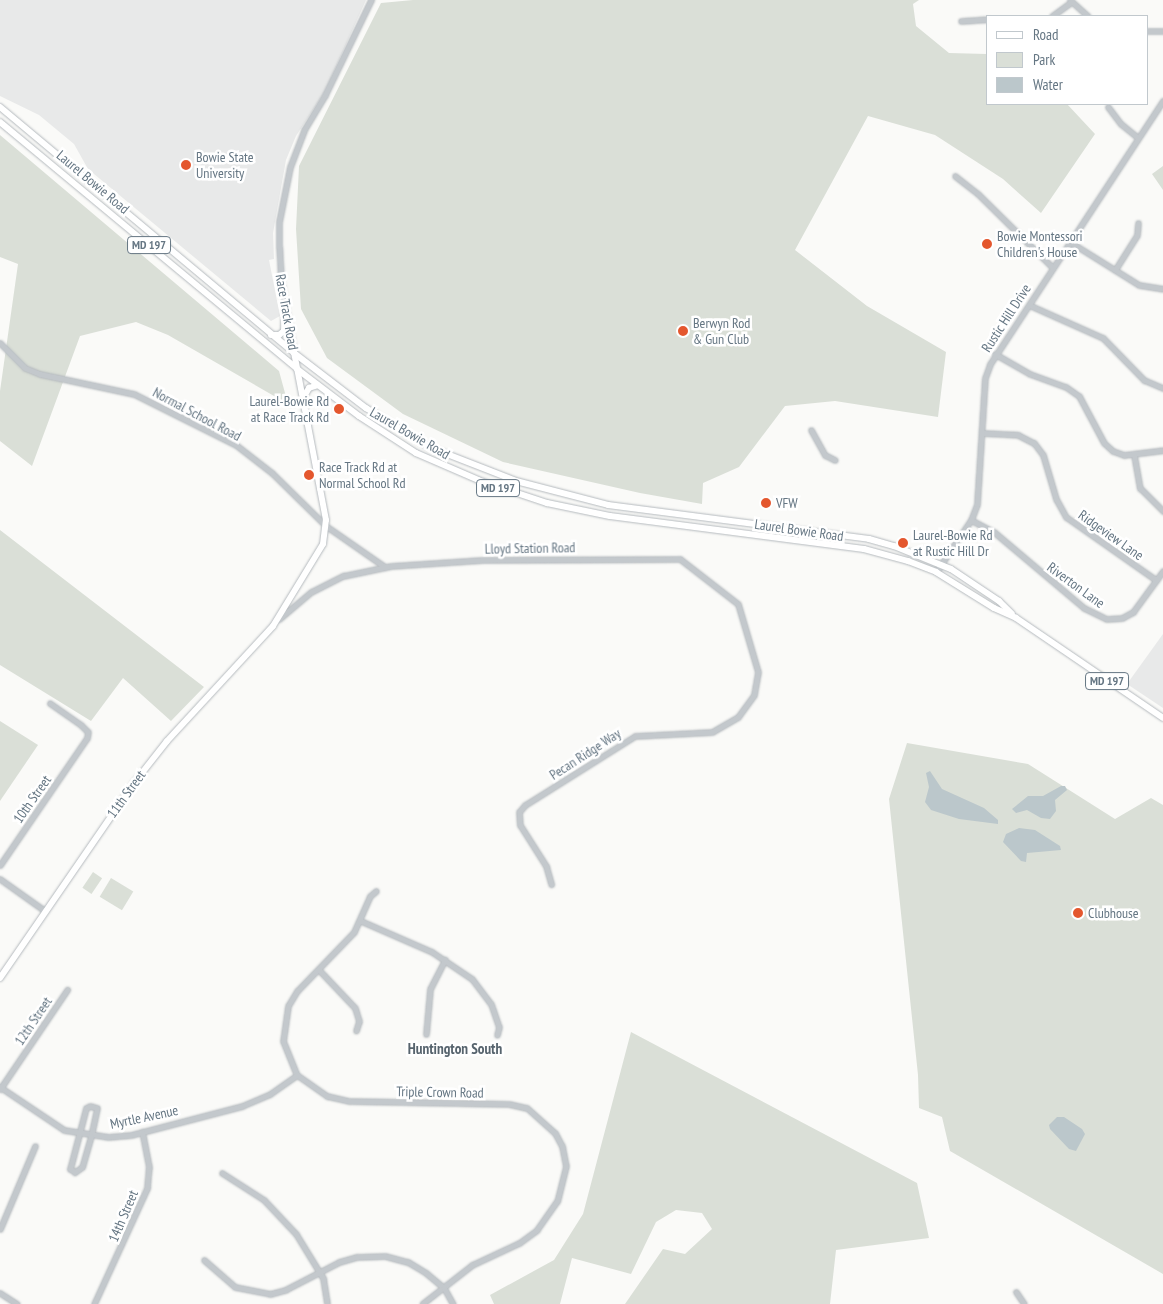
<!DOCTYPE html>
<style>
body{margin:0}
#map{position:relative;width:1163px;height:1304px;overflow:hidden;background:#fafaf8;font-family:"PT Sans Narrow",sans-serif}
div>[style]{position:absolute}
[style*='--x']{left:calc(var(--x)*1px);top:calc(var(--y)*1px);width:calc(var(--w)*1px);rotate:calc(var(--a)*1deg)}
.built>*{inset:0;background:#e8e9e9}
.green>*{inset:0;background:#dadfd7;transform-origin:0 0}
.water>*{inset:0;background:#bbc7cb}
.roads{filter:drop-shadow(0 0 1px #b5babe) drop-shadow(0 0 1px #b5babe)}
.minor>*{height:5px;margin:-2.5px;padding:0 2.5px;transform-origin:2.5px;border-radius:2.5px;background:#c3c8cc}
.major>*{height:6px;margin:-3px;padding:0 3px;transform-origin:3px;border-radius:3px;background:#fff}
.dots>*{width:14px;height:14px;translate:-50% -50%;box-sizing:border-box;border:2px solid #fff;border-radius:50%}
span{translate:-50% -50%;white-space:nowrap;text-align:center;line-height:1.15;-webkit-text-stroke:5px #fff;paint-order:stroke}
.shield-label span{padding:1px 4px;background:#fff;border:1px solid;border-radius:4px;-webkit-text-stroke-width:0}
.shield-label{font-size:12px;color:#657683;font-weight:700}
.poi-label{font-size:14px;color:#657683}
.left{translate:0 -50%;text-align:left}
.right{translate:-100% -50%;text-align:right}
.street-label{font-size:14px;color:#657683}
.neighbourhood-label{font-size:15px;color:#57646e;font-weight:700}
.legend{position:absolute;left:986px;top:15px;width:162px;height:90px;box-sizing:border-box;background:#fff;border:1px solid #c1c8cd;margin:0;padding:6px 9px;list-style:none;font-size:15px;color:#657683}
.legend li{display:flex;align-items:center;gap:10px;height:25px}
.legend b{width:25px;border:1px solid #c1c8cd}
</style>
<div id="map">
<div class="built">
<div style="clip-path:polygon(0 0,366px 0,325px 91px,296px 136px,286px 160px,273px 233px,274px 259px,269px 260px,280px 316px,271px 321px,88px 169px,74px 144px,39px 115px,0 96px)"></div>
<div style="clip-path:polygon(1163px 634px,1163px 708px,1127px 684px)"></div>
</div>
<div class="green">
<div style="clip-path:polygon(413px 0,919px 0,913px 4px,916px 26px,949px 53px,987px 54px,987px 104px,1067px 104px,1095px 134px,1041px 213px,1003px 179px,935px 135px,868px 116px,795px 250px,867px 306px,946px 352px,938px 417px,835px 401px,785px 406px,739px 467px,703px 483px,702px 504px,640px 493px,503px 462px,403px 414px,327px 358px,301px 309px,296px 229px,299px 166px,381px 3px)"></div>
<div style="clip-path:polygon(0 135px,279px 371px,288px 404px,168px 335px,136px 322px,80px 336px,32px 466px,0 441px,0 391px,18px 264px,0 257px)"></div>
<div style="clip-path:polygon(1163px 166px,1163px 190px,1152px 174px)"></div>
<div style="clip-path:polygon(0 530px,204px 687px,171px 721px,123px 678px,91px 721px,0 665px)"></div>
<div style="clip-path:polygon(0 721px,38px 745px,0 801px)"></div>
<div style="clip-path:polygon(907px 743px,1028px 764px,1115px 819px,1151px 798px,1163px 805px,1163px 1274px,950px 1151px,942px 1117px,919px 1108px,918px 1075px,889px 799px)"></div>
<div style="left:93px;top:872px;width:11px;height:19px;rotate:34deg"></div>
<div style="left:111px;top:878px;width:26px;height:22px;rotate:31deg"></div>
<div style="clip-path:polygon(631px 1032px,917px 1183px,929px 1238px,836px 1250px,830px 1304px,625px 1304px,663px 1249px,685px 1254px,712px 1229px,702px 1213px,676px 1210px,656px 1222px,631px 1274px,572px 1258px,560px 1304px,494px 1304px,490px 1295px,554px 1260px,583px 1214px)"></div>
</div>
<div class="water">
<div style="clip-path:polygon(930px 771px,942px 789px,984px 808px,998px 820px,998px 824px,959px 819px,931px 810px,925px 802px,929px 787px,926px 773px)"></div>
<div style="clip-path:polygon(1061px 786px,1065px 786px,1067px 790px,1055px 800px,1056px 811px,1050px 819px,1041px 818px,1027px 810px,1016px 813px,1012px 809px,1028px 796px,1043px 796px)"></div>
<div style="clip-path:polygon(1019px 828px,1035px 830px,1060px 846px,1061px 850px,1027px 853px,1026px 862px,1021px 861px,1003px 842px,1006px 834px)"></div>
<div style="clip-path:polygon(1057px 1117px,1064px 1117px,1082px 1129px,1085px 1134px,1076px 1151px,1069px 1149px,1050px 1129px,1049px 1125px)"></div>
</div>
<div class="roads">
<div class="minor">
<div style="--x:1070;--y:0;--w:24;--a:42"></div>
<div style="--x:1052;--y:16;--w:24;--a:-36"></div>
<div style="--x:961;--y:21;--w:26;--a:-4"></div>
<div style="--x:1147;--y:31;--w:16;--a:0"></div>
<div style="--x:1108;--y:107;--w:21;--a:53"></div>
<div style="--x:1121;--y:124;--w:22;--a:39"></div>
<div style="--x:955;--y:176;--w:29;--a:38"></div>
<div style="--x:978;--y:194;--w:105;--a:44.6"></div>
<div style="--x:1070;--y:242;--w:81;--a:31.9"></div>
<div style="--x:1139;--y:285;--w:24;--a:9"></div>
<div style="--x:1115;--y:270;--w:41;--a:-57.8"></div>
<div style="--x:1137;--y:235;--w:12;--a:-85"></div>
<div style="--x:1029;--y:305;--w:81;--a:24"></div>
<div style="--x:1103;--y:338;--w:59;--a:45.7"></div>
<div style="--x:1144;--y:380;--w:21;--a:23"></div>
<div style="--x:0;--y:343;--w:35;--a:45"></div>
<div style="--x:25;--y:368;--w:16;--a:22"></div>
<div style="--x:40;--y:374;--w:96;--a:12"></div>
<div style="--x:134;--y:394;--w:114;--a:26.6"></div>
<div style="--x:236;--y:445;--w:46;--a:37.9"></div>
<div style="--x:272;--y:473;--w:76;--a:44.5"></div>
<div style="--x:326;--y:526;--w:72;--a:34.8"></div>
<div style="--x:294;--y:353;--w:74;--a:-100.1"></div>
<div style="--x:281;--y:280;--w:33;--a:-93"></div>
<div style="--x:279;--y:247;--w:25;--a:-90"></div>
<div style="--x:279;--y:222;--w:56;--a:-78.7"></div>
<div style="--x:290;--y:167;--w:40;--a:-69"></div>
<div style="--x:304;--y:130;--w:41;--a:-59"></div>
<div style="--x:325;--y:95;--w:106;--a:-64.2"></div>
<div style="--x:995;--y:354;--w:40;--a:29.7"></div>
<div style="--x:1030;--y:374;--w:38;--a:20"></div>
<div style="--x:1066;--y:387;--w:16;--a:35"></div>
<div style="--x:1079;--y:396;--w:53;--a:62"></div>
<div style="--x:1104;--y:443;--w:12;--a:42"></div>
<div style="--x:1113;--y:451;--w:12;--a:20"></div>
<div style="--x:1124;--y:455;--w:39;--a:-7"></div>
<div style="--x:811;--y:430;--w:29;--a:61"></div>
<div style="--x:825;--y:455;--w:11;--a:27"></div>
<div style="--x:983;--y:433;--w:35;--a:3"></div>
<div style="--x:1018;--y:435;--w:18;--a:27"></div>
<div style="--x:1034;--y:443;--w:15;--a:53"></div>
<div style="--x:1043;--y:455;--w:46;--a:73.5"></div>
<div style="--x:1056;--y:499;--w:21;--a:61"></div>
<div style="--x:1066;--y:517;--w:110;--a:35"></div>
<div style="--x:1134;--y:455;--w:34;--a:80"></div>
<div style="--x:1140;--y:488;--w:33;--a:45"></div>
<div style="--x:971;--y:520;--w:26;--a:28"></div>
<div style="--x:994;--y:532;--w:118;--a:40.2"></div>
<div style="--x:1084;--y:608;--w:25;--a:26"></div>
<div style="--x:1107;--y:619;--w:15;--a:-4"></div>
<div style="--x:1122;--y:618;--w:13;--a:-29"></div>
<div style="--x:1133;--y:612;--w:51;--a:-53.8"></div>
<div style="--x:936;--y:572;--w:63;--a:-56.1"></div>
<div style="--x:971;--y:520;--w:17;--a:-69"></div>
<div style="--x:977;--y:504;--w:126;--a:-86.4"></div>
<div style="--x:985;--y:378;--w:15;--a:-70"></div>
<div style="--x:990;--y:364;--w:315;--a:-56.7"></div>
<div style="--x:279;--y:619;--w:42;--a:-40.2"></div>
<div style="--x:311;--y:592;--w:36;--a:-27"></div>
<div style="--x:343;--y:576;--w:49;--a:-11.8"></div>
<div style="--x:391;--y:566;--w:91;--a:-3.8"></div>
<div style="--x:482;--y:560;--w:198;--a:-0.3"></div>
<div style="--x:680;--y:559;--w:73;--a:37.8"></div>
<div style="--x:738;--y:604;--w:71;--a:73.6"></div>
<div style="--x:758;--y:672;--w:23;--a:100"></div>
<div style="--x:754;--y:695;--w:27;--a:126"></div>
<div style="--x:738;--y:717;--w:30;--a:150"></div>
<div style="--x:712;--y:732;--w:77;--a:177"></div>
<div style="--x:635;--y:736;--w:130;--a:147.9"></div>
<div style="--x:525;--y:805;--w:9;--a:131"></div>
<div style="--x:519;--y:812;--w:13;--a:86"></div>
<div style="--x:520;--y:825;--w:49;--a:57.6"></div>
<div style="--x:546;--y:866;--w:19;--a:74"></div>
<div style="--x:0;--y:865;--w:154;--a:-55.6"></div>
<div style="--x:87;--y:738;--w:6;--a:-81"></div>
<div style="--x:88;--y:732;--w:10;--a:-135"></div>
<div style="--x:81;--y:725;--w:38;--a:-145"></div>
<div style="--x:0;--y:879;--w:55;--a:35.4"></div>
<div style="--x:376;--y:891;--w:8;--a:140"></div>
<div style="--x:370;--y:896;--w:39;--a:114"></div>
<div style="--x:354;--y:932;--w:82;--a:134"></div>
<div style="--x:297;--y:991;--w:17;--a:121"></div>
<div style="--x:288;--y:1006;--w:35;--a:98"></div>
<div style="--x:283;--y:1041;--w:37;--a:68"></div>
<div style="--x:297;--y:1075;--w:37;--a:35"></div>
<div style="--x:327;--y:1096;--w:23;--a:13"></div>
<div style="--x:349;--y:1101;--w:160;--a:1.1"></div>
<div style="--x:509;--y:1104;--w:18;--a:13"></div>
<div style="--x:527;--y:1108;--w:38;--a:42"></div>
<div style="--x:555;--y:1133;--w:15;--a:62"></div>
<div style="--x:562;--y:1146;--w:20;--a:79"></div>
<div style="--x:566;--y:1166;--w:36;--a:104"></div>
<div style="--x:557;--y:1201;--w:35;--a:125"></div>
<div style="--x:537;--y:1230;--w:22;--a:144"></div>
<div style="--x:519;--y:1243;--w:52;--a:154.9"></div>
<div style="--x:472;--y:1265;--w:63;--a:142"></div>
<div style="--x:361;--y:921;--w:77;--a:23.6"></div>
<div style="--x:432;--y:952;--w:48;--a:34"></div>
<div style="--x:472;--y:979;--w:31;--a:53"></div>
<div style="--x:491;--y:1004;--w:24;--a:71"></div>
<div style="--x:499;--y:1027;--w:8;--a:104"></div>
<div style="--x:319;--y:970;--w:52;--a:46.5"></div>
<div style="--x:355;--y:1008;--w:14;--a:73"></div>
<div style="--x:359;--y:1021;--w:10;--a:107"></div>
<div style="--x:426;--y:1034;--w:45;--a:-84.9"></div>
<div style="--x:430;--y:989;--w:33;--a:-63"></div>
<div style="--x:0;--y:1087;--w:77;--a:33.9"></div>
<div style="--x:64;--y:1130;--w:45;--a:9"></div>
<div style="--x:108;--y:1137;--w:23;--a:-5"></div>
<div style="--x:131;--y:1135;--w:115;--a:-14.6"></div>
<div style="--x:242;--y:1106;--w:30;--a:-23"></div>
<div style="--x:270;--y:1094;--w:33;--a:-35"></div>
<div style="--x:0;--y:1089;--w:120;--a:-55.9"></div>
<div style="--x:90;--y:1106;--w:7;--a:16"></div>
<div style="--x:97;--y:1108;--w:29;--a:102"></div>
<div style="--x:91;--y:1136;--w:32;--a:106"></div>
<div style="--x:82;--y:1167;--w:9;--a:144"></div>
<div style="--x:75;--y:1172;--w:6;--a:-149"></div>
<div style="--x:70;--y:1169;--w:63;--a:-75.3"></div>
<div style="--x:86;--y:1108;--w:4;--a:-27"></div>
<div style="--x:222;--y:1173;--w:50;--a:32.7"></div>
<div style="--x:264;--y:1200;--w:47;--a:46.7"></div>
<div style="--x:296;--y:1234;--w:52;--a:58.5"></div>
<div style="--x:323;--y:1278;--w:26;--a:81"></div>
<div style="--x:0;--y:1229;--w:90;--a:-67.1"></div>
<div style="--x:204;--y:1260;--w:41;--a:41.1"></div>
<div style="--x:235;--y:1287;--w:36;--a:11"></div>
<div style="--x:270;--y:1294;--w:16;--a:-15"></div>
<div style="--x:285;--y:1290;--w:61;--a:-27.4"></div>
<div style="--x:339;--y:1262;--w:19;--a:-16"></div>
<div style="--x:357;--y:1257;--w:28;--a:-2"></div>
<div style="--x:385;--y:1256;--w:24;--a:15"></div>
<div style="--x:408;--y:1262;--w:21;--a:31"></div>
<div style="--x:426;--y:1273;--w:23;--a:40"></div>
<div style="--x:444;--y:1288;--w:18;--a:61"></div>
<div style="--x:1016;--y:1292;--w:14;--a:56"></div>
<div style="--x:0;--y:1293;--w:20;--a:33"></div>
<div style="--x:94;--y:1304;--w:128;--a:-65.4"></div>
<div style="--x:147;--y:1188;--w:21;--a:-85"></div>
<div style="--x:149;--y:1167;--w:36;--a:-101"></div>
</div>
<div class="major">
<div style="--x:0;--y:107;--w:383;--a:39.9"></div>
<div style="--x:294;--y:353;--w:91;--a:37.4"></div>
<div style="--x:366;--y:408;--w:74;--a:31.8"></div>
<div style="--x:429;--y:447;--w:93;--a:21.3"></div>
<div style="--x:516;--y:481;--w:95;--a:14.6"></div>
<div style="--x:608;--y:505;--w:263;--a:7.4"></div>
<div style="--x:869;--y:539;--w:26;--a:16"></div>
<div style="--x:894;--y:546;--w:61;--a:22"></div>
<div style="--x:951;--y:569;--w:58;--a:33.7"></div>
<div style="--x:999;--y:601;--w:18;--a:45"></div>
<div style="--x:0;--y:122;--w:386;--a:39.7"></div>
<div style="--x:297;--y:369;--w:78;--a:37.2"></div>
<div style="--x:359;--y:416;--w:68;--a:33"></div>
<div style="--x:416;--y:453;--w:68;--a:23.5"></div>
<div style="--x:478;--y:480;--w:73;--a:18.4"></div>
<div style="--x:547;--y:503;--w:64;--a:11.7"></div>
<div style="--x:610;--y:516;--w:256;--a:7.4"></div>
<div style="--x:864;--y:549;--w:46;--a:15.3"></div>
<div style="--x:908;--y:561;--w:30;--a:21"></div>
<div style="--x:936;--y:572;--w:68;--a:31.8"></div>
<div style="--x:994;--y:608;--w:24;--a:24"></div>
<div style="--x:1016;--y:618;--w:178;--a:34.2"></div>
<div style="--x:271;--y:335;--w:8;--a:0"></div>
<div style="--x:279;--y:335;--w:6;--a:-39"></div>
<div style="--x:284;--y:331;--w:26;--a:-88"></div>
<div style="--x:303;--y:398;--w:12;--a:-59"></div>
<div style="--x:309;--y:388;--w:9;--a:-18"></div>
<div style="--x:0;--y:978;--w:237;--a:-55.5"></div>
<div style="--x:134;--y:783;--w:53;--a:-51.8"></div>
<div style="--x:167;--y:741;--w:156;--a:-47.3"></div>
<div style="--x:273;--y:626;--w:96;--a:-58.6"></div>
<div style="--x:323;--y:544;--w:24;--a:-83"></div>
<div style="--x:326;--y:520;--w:170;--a:-100.8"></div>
</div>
</div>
<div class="dots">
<div style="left:186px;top:165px;background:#e4572e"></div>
<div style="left:987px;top:244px;background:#e4572e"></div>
<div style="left:683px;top:331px;background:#e4572e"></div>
<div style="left:339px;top:409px;background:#e4572e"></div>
<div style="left:309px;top:475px;background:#e4572e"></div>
<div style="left:766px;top:503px;background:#e4572e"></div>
<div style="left:903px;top:543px;background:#e4572e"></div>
<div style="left:1078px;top:913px;background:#e4572e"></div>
</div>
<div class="shield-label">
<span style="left:149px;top:245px">MD 197</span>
<span style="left:498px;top:488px">MD 197</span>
<span style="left:1107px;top:681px">MD 197</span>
</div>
<div class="poi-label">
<span class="left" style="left:196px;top:165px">Bowie State<br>University</span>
<span class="left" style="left:997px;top:244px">Bowie Montessori<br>Children's House</span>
<span class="left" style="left:693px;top:331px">Berwyn Rod<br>&amp; Gun Club</span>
<span class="right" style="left:329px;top:409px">Laurel-Bowie Rd<br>at Race Track Rd</span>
<span class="left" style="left:319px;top:475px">Race Track Rd at<br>Normal School Rd</span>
<span class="left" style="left:776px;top:503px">VFW</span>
<span class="left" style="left:913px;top:543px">Laurel-Bowie Rd<br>at Rustic Hill Dr</span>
<span class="left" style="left:1088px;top:913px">Clubhouse</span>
</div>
<div class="street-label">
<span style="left:93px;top:182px;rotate:40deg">Laurel Bowie Road</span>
<span style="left:287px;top:312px;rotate:80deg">Race Track Road</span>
<span style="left:1006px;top:318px;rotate:-57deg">Rustic Hill Drive</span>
<span style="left:197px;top:414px;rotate:28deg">Normal School Road</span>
<span style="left:410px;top:433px;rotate:30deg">Laurel Bowie Road</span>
<span style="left:799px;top:530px;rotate:8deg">Laurel Bowie Road</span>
<span style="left:1111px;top:535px;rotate:35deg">Ridgeview Lane</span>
<span style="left:530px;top:548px;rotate:-1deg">Lloyd Station Road</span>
<span style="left:1076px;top:585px;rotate:36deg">Riverton Lane</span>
<span style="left:585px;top:754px;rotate:-33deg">Pecan Ridge Way</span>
<span style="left:126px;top:794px;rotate:-54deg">11th Street</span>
<span style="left:32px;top:799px;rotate:-55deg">10th Street</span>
<span style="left:33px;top:1021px;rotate:-56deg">12th Street</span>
<span style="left:440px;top:1092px;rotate:1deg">Triple Crown Road</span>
<span style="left:144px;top:1117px;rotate:-12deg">Myrtle Avenue</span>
<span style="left:123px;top:1216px;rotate:-67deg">14th Street</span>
</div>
<div class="neighbourhood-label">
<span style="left:455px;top:1049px">Huntington South</span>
</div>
<ul class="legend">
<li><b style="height:6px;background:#fff"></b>Road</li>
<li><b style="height:14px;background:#dadfd7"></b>Park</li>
<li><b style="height:14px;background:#bbc7cb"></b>Water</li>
</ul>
</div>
